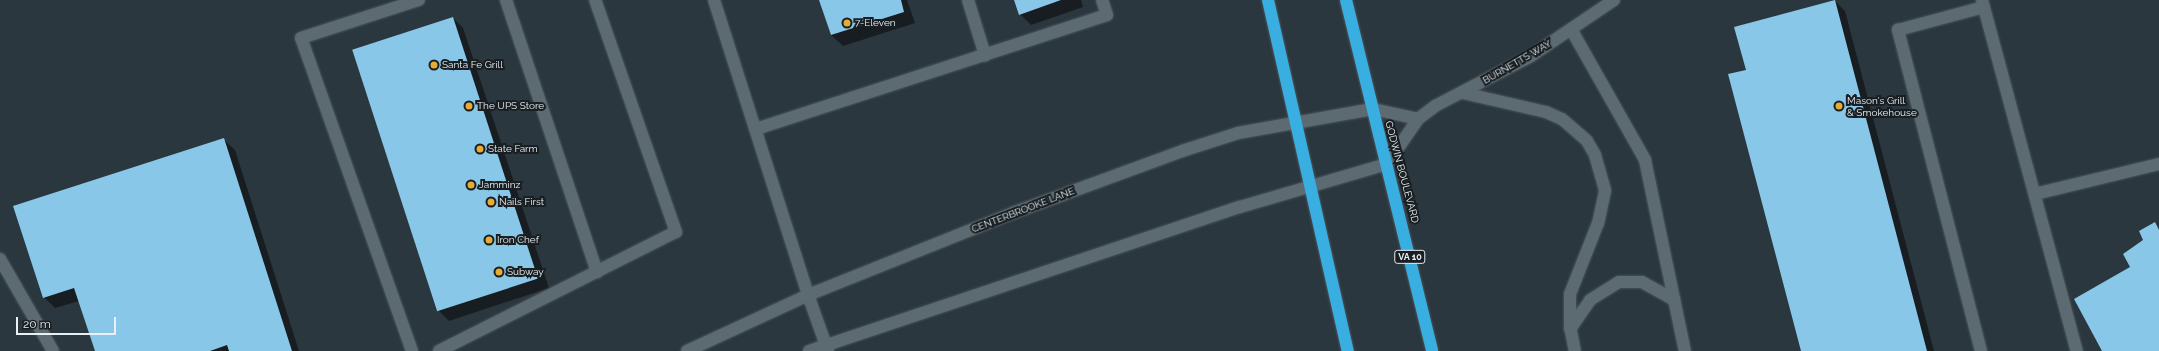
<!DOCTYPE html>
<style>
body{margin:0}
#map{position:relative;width:2159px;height:351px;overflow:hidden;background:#2b373e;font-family:Raleway,sans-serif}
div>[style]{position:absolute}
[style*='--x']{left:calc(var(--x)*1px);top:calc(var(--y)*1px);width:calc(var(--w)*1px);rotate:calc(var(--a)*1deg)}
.shadow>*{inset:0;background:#0007}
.building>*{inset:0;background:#88c7e7;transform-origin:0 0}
.roads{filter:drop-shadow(0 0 1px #4a555b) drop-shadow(0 0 1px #4a555b)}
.lane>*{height:12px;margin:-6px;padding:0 6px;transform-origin:6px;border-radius:6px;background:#5c6a72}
.street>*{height:12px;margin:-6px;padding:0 6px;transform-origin:6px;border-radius:6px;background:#5c6a72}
.highway>*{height:12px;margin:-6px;padding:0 6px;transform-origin:6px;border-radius:6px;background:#38aee1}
.dots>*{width:11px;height:11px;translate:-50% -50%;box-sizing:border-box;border:2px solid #181e21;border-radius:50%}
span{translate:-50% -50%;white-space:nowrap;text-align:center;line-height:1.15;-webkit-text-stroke:4px #181e21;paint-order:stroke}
.shield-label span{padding:1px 3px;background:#181e21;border:1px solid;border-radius:3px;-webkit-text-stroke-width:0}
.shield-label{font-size:9px;color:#e8f0f4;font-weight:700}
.poi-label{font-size:10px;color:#e8f0f4}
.left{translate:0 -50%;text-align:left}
.street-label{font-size:10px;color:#e8f0f4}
.scale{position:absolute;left:16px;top:317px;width:100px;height:18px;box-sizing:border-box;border:2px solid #e8f0f4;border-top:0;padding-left:5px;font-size:12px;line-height:14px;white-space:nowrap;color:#e8f0f4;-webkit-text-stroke:3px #181e21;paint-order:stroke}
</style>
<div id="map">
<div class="shadow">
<div style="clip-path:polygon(820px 0,907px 0,915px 23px,843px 46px,831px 35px)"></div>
<div style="clip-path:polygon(1015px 0,1081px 0,1083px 7px,1031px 25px,1020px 14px)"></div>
<div style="clip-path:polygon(1835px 1px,1845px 11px,1934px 351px,1802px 351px,1747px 71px)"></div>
<div style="clip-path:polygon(453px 18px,463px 28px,549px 288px,449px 321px,438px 310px)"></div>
<div style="clip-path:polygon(223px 139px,235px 150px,299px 351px,96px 351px,79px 301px,55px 308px,44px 297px)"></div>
</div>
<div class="building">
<div style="clip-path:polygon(819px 0,901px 0,904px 12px,831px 35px)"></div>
<div style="clip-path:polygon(1014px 0,1061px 0,1019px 15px)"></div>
<div style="clip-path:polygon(1835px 0,1927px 351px,1801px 351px,1728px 74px,1746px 70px,1734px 27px)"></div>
<div style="left:453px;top:17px;width:275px;height:106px;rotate:72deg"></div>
<div style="clip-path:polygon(224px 138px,292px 351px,229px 351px,227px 345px,210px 351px,95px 351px,74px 288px,43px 298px,13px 206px)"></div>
<div style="clip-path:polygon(2155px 222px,2159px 230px,2159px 351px,2102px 351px,2074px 299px,2130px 267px,2123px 254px,2143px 240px,2139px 231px)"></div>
</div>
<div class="roads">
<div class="lane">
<div style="--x:506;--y:0;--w:287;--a:71.5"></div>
<div style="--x:968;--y:0;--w:58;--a:72.8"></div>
<div style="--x:1982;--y:0;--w:364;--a:74.9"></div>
<div style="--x:1571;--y:29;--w:150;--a:60.5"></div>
<div style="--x:1645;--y:160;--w:195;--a:78.2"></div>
<div style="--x:1463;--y:93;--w:85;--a:12.9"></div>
<div style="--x:1546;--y:112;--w:17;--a:24"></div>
<div style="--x:1562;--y:119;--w:33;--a:41"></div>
<div style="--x:1587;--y:141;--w:16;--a:60"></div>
<div style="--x:1595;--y:155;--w:37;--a:74"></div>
<div style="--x:1605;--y:191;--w:33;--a:102"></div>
<div style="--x:1598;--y:223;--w:76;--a:111.5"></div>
<div style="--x:1570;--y:294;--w:32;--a:90"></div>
<div style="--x:1570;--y:326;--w:25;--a:79"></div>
<div style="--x:756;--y:129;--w:369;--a:-18"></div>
<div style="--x:1107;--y:15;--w:16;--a:-108"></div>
<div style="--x:2035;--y:194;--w:128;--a:-13.6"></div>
<div style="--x:0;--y:259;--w:106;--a:60.1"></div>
<div style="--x:808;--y:295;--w:59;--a:70.3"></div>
<div style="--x:1570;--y:329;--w:35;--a:-55"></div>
<div style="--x:1590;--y:300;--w:34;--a:-32"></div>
<div style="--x:1619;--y:282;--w:23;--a:0"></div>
<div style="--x:1642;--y:282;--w:37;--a:29"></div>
<div style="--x:412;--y:351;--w:332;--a:-109.5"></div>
<div style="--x:301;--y:38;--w:124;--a:-17.9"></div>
<div style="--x:439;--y:351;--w:265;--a:-26.7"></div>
<div style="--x:676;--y:232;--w:246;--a:-109.2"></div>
<div style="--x:1981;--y:351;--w:332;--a:-104.5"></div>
<div style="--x:1898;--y:30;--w:89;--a:-15"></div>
</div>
<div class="street">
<div style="--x:714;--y:0;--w:310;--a:72.3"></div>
<div style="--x:687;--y:351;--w:133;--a:-24.8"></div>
<div style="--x:808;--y:295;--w:221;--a:-21.8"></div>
<div style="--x:1013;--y:213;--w:180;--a:-20.1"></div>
<div style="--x:1182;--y:151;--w:59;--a:-17.8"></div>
<div style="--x:1238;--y:133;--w:137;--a:-10.1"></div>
<div style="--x:1373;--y:109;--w:46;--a:12.5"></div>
<div style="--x:809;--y:351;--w:454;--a:-18.5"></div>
<div style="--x:1240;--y:207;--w:153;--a:-16.3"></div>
<div style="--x:1387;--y:164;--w:55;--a:-55.4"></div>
<div style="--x:1418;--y:119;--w:21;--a:-37"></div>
<div style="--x:1435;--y:106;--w:108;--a:-27.5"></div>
<div style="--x:1531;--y:56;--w:100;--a:-34"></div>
</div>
<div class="highway">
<div style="--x:1268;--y:0;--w:360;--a:77.2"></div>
<div style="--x:1346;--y:0;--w:361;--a:76.2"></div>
</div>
</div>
<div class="dots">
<div style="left:847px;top:23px;background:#e6ac36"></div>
<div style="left:434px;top:65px;background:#e6ac36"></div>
<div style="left:469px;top:106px;background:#e6ac36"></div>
<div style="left:1839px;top:106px;background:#e6ac36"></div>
<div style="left:480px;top:149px;background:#e6ac36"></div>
<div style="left:471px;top:185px;background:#e6ac36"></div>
<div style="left:491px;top:202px;background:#e6ac36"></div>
<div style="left:489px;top:240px;background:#e6ac36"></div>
<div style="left:499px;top:272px;background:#e6ac36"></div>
</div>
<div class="shield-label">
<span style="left:1410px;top:257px">VA 10</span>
</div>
<div class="poi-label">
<span class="left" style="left:855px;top:23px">7-Eleven</span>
<span class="left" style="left:442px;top:65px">Santa Fe Grill</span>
<span class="left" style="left:1847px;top:106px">Mason's Grill<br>&amp; Smokehouse</span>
<span class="left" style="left:477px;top:106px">The UPS Store</span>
<span class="left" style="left:488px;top:149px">State Farm</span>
<span class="left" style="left:479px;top:185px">Jamminz</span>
<span class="left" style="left:499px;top:202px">Nails First</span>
<span class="left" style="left:497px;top:240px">Iron Chef</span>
<span class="left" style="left:507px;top:272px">Subway</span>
</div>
<div class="street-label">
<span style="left:1517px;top:62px;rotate:-30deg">BURNETTS WAY</span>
<span style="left:1402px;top:172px;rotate:75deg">GODWIN BOULEVARD</span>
<span style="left:1023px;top:210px;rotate:-21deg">CENTERBROOKE LANE</span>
</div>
<div class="scale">20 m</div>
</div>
